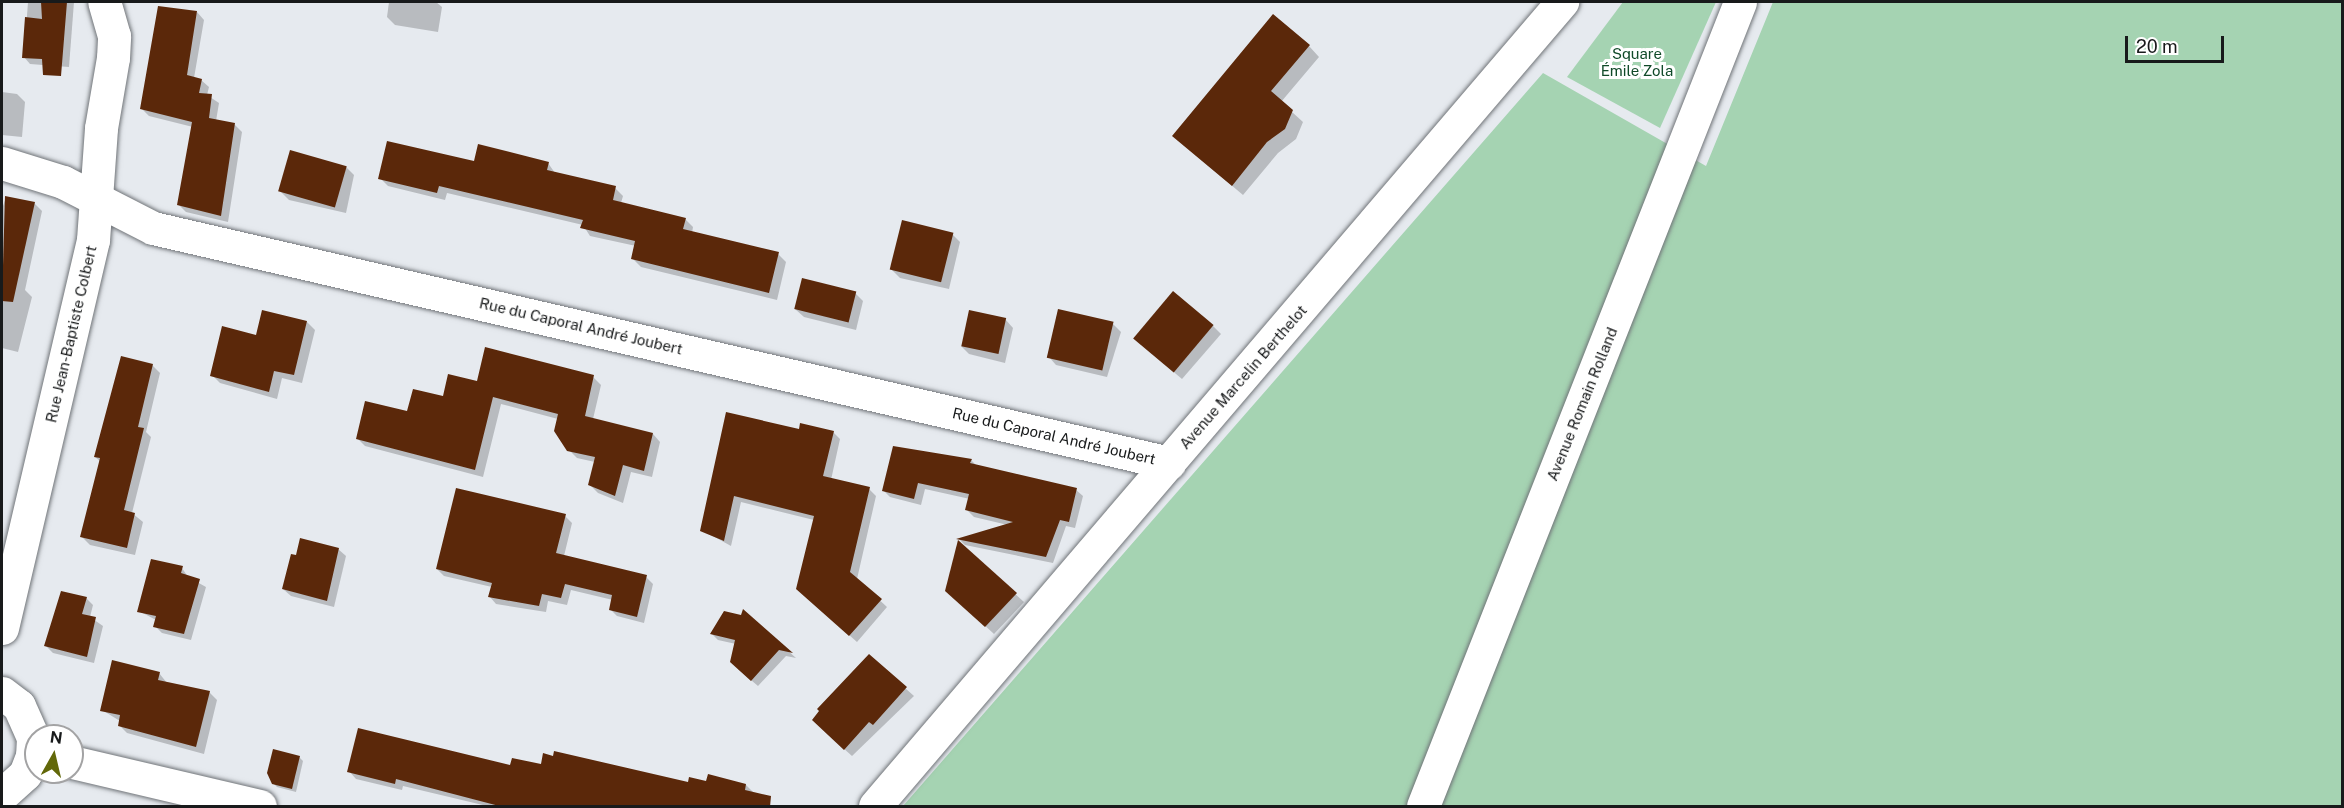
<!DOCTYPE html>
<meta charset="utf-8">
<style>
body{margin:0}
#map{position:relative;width:2344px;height:808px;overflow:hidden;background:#e6eaef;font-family:"Public Sans",sans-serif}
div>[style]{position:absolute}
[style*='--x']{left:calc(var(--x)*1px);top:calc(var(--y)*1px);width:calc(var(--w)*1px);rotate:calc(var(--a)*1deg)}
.green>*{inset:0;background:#a5d3b2}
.shadow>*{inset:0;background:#0003}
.building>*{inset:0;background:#5b280a;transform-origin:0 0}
.roads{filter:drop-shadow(0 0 2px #707478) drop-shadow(0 0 2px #707478)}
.minor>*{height:33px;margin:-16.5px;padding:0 16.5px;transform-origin:16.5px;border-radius:16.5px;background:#fff}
.secondary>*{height:33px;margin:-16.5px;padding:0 16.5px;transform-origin:16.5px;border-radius:16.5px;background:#fff}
span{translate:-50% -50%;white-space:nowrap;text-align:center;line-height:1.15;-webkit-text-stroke:6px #fff;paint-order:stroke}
.park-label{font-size:15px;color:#104a29}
.street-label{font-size:15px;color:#181a1b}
.frame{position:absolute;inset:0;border:3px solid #181a1b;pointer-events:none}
.north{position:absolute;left:24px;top:724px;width:60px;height:60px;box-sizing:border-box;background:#fff;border:2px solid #a3a3a4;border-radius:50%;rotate:8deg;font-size:16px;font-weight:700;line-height:24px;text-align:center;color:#181a1b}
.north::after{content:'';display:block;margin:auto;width:21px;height:27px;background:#626809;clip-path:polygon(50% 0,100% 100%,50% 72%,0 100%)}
.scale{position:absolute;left:2125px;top:36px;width:99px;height:27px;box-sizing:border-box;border:3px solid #181a1b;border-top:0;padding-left:8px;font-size:18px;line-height:21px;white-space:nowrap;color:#181a1b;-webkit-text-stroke:4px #fff;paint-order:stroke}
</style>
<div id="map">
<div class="green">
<div style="clip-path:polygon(1623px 2px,1716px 2px,1660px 128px,1567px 77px)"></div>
<div style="clip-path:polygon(1773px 2px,2342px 2px,2342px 806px,903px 806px,1543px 73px,1706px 166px)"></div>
</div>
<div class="shadow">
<div style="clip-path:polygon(28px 2px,74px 2px,69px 67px,30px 64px,24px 57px)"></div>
<div style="clip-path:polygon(389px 2px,436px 2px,442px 7px,438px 32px,395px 25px,387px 17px)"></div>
<div style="clip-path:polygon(197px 12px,204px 20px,194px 78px,201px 80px,209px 87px,207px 95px,219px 103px,216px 121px,235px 125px,242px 132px,228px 222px,186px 212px,179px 205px,193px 127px,149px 116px,142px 109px)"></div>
<div style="clip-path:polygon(1309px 46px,1319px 57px,1281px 102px,1303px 122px,1296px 139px,1278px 153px,1243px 195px,1185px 146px)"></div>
<div style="clip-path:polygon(2px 92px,17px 94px,25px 102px,22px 137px,2px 135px)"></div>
<div style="clip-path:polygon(475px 163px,548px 163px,555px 173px,615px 188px,623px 196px,621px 203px,685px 219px,693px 227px,692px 233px,778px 254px,786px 262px,777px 300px,641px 267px,633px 259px,636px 246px,590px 236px,583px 225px,447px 193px,445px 200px,388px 186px,380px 178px)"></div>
<div style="clip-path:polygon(346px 167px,354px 175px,346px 213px,289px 200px,281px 192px)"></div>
<div style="clip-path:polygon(6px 197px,34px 203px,42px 211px,25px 290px,32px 297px,18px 352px,2px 348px,2px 209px)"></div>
<div style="clip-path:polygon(952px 234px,960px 242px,949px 289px,900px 278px,892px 270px)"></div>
<div style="clip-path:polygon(855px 293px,863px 301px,856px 330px,804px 317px,795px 309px)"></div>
<div style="clip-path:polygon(1005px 319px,1013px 328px,1005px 363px,969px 354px,961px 346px)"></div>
<div style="clip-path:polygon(307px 322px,315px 330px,302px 383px,282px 378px,277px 399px,220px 383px,212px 375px,257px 336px)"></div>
<div style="clip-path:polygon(1113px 324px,1121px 332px,1107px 377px,1056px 365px,1049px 357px)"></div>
<div style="clip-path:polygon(1213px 326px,1221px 334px,1182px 379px,1143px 346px)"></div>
<div style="clip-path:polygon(152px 365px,160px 373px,146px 432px,151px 437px,132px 513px,143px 522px,135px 555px,90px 545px,82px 537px,101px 462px,95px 457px)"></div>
<div style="clip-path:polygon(593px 377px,601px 385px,593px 419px,653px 434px,660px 442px,652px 477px,631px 472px,623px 503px,598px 493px,590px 485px,595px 462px,577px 458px,569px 450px,558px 419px,501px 404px,483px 477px,365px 446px,357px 438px,478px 383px)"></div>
<div style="clip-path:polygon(727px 414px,800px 431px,833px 432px,840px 439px,831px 480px,869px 489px,876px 496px,857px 579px,887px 607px,857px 642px,805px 596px,814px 520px,741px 502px,731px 546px,702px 530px)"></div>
<div style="clip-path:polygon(971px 460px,977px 466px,1076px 490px,1083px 496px,1075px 528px,1066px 526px,1053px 563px,965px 545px,959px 539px,1008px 525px,974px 517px,967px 510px,970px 499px,925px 489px,921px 505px,890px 497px,884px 491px)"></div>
<div style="clip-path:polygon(565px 516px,572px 523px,564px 556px,646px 577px,653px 584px,644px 623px,617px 616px,610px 609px,613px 600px,571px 590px,567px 605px,548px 601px,546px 612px,496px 604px,490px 597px,492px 587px,444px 576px,437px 569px)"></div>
<div style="clip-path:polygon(959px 543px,1024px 602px,994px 634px,955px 598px)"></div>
<div style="clip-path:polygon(338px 549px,346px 556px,334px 607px,291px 596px,283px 589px,298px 557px)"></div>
<div style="clip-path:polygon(182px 568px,188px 577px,206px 587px,191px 640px,162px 633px,155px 626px,156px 620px,139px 611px)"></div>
<div style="clip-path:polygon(86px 598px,93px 605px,90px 617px,103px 626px,94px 663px,53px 653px,46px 646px)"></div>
<div style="clip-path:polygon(743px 611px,796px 658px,786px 656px,758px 686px,738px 669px,736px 644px,718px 640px,712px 634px,742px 616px)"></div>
<div style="clip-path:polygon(869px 656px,914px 696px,852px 756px,821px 728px)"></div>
<div style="clip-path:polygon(159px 673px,167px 683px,209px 692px,217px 700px,204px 754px,127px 733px,119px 725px,120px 721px,102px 710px)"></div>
<div style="clip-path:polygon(299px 757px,303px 761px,296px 792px,277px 787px,273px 783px)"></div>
<div style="clip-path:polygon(542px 766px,689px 784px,746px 785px,753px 792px,749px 806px,487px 806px,403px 786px,402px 790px,356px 779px,349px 771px)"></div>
</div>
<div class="building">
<div style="clip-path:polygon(41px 2px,67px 2px,61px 76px,43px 75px,42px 59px,22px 58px,25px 17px,42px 19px)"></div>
<div style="clip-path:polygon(158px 6px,197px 11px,187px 75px,202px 79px,199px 93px,212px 94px,209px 118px,235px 123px,221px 216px,177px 205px,192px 122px,140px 109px)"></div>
<div style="clip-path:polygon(1273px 14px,1310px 45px,1271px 91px,1293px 110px,1285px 129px,1267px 142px,1232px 186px,1172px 136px)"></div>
<div style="clip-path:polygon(387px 141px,474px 161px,478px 144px,549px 162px,547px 170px,616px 186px,613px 200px,686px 218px,683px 229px,779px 252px,769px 293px,631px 259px,635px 241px,580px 228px,583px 220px,439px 186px,437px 193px,378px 179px)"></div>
<div style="left:290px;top:150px;width:59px;height:43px;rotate:16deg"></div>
<div style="clip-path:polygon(5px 196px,35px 202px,13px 302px,2px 301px)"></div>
<div style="left:902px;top:220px;width:53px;height:51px;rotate:14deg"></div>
<div style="left:802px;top:278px;width:56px;height:32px;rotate:14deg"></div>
<div style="left:1173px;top:291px;width:53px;height:62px;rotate:40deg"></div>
<div style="left:1058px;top:309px;width:57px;height:50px;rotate:13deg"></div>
<div style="clip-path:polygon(262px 310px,307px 321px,294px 375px,274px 371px,269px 392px,210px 376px,222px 326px,256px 335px)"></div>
<div style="left:969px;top:310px;width:38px;height:37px;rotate:12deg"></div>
<div style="clip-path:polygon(485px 347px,594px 375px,585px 416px,653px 433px,644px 471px,623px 465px,615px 496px,588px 485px,595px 457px,567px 451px,554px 431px,558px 414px,493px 397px,475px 470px,356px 439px,365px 401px,407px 411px,413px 389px,443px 396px,448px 374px,477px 381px)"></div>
<div style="clip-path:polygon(121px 356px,153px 364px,138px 427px,144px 428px,124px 510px,135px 513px,127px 548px,80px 537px,100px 458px,94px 457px)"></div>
<div style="clip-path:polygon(726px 412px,799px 429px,800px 423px,834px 431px,823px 476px,870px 487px,850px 572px,882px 599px,849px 636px,796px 589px,814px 516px,734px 496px,724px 541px,700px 531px)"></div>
<div style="clip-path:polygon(893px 446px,972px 459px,970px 463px,1077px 488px,1069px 522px,1060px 520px,1046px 557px,956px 539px,1013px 522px,965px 510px,969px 494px,918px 483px,914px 499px,882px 491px)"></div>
<div style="clip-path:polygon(456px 488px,566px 514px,556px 553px,647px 575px,637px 617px,609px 610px,612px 595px,565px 584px,561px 598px,542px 594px,539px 606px,488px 597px,492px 583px,436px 569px)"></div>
<div style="clip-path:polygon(300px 538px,339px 548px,327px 601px,282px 589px,291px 554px,296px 555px)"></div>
<div style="clip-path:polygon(958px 540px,1017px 593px,985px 627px,945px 591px)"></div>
<div style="clip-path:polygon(151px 559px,183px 566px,181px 573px,200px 579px,184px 634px,153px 627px,156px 616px,137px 612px)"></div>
<div style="clip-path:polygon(61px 591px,87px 597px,82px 614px,96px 617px,87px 657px,44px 646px)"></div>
<div style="clip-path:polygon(743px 609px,793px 653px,779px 650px,751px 681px,730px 662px,735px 640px,710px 634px,724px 611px,741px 615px)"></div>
<div style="clip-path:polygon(869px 654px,907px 687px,873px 725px,869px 722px,844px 750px,812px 720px,819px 711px,817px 709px)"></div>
<div style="clip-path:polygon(112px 660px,160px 672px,158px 680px,210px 691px,196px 747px,118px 726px,120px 715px,100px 711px)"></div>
<div style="clip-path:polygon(358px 728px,510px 765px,512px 758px,541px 764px,543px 753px,553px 756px,554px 751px,688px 782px,689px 777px,706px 781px,708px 774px,746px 784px,745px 790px,771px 796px,770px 807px,503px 807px,396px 779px,395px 784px,347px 772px)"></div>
<div style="clip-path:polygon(273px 749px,300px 756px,292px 789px,272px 784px,267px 773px)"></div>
</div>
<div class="roads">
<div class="minor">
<div style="--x:2;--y:163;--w:64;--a:17.3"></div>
<div style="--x:63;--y:182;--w:101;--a:27.1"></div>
<div style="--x:153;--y:228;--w:1043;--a:13.02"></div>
<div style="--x:2;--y:628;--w:399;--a:-76.8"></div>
<div style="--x:93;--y:240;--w:112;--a:-85.9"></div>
<div style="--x:101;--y:128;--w:71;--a:-80.3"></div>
<div style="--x:113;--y:58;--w:22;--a:-87"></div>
<div style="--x:114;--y:36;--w:35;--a:-106"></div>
<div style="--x:2;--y:693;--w:21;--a:37"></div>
<div style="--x:19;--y:706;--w:35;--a:66"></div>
<div style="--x:33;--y:738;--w:18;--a:93"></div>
<div style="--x:32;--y:756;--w:19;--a:111"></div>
<div style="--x:25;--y:774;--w:31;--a:138"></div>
<div style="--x:72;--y:762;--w:193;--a:13.2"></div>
<div style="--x:875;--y:806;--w:1058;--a:-49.49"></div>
</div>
<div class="secondary">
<div style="--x:1423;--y:806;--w:864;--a:-68.48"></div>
</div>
</div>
<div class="park-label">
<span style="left:1637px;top:62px">Square<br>Émile Zola</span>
</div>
<div class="street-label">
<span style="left:581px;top:326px;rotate:13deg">Rue du Caporal André Joubert</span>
<span style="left:71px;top:334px;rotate:-77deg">Rue Jean-Baptiste Colbert</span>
<span style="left:1243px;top:377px;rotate:-49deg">Avenue Marcelin Berthelot</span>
<span style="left:1582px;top:404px;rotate:-68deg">Avenue Romain Rolland</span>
<span style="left:1054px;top:436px;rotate:13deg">Rue du Caporal André Joubert</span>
</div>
<div class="frame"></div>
<div class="north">N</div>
<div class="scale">20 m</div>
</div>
